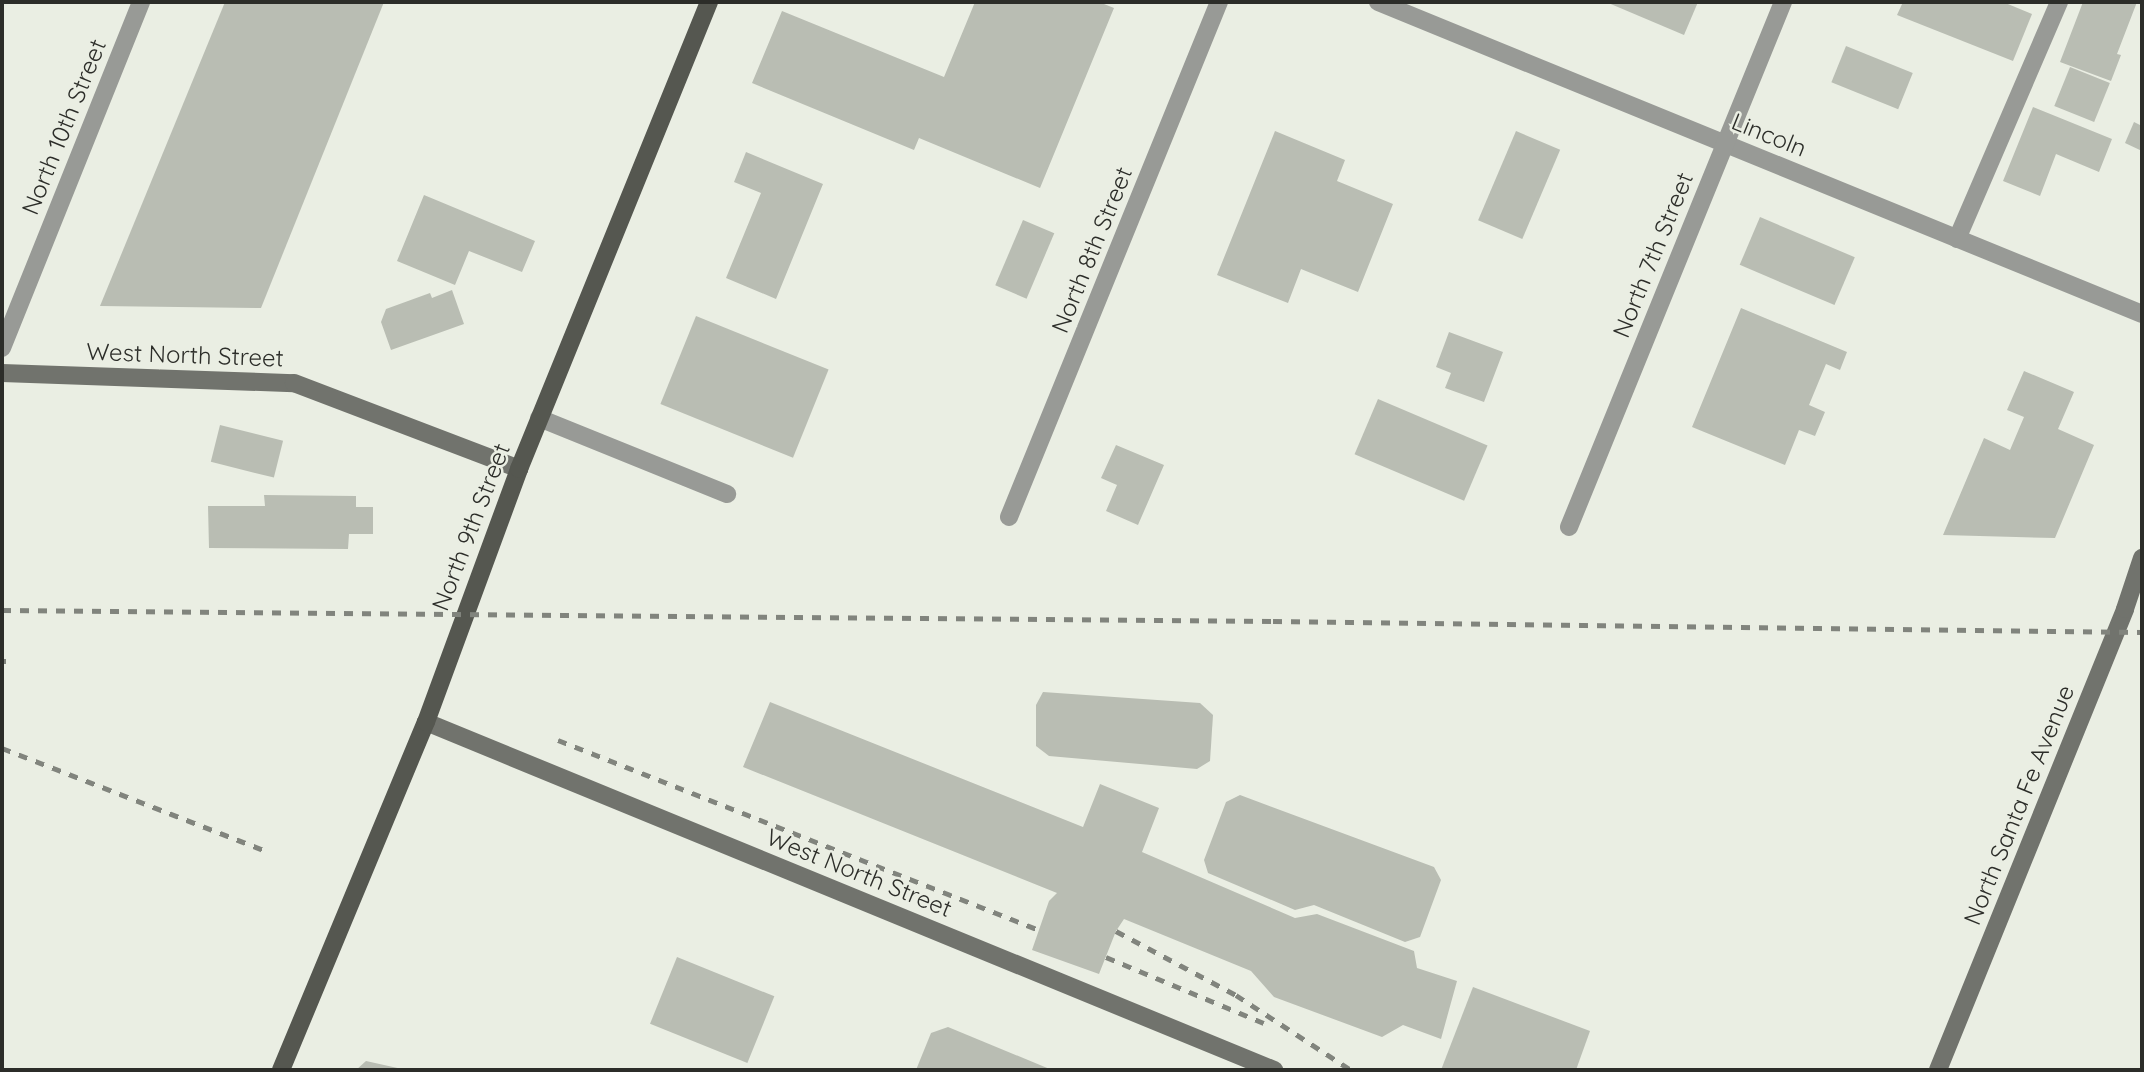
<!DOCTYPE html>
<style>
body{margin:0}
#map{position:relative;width:2144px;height:1072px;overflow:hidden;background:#eaeee3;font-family:Quicksand,sans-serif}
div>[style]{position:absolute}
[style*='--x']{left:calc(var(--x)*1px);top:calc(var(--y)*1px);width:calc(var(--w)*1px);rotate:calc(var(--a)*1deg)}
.building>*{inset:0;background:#b9bdb3;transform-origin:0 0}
.lane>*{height:18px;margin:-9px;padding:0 9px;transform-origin:9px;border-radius:9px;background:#989a96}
.street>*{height:18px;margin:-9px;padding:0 9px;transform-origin:9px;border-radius:9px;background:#989a96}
.secondary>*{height:18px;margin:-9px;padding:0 9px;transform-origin:9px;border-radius:9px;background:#71736d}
.primary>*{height:18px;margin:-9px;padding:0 9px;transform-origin:9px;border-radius:9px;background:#555750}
.rail>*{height:5px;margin-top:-2.5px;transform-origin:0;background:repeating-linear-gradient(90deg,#81847d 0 9px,transparent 0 18px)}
span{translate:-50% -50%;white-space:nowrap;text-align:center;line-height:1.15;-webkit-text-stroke:5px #eaeee3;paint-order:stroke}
.street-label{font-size:24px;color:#2c2d29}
.frame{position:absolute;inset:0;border:4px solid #2c2d29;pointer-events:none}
</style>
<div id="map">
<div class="building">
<div style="clip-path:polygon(225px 2px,384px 2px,261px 308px,100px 306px)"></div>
<div style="clip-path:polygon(975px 2px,1099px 2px,1114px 8px,1040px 188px,919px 138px,914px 150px,752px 83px,782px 11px,944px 77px)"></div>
<div style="clip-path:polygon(1606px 2px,1698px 2px,1684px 35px)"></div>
<div style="clip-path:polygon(1903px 2px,2003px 2px,2032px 14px,2013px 61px,1897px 15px)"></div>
<div style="clip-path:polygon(2083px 2px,2137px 2px,2117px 54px,2121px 55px,2111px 81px,2060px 62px)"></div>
<div style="left:1846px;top:46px;width:72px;height:39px;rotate:22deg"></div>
<div style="left:2070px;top:67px;width:43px;height:42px;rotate:22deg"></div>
<div style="clip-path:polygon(2033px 107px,2112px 139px,2099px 172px,2056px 154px,2040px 196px,2003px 181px)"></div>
<div style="clip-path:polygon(2134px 122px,2142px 126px,2142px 151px,2125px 143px)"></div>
<div style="clip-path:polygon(1275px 131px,1345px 160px,1337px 181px,1393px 204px,1358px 292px,1301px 269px,1288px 303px,1217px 275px)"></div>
<div style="left:1516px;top:131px;width:48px;height:97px;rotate:23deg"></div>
<div style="clip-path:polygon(746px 152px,823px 184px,776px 299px,726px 278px,761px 193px,734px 182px)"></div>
<div style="clip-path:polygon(424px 195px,535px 241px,522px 272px,469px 251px,455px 285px,397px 261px)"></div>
<div style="left:1760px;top:217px;width:103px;height:52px;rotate:23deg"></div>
<div style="left:1023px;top:220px;width:34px;height:71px;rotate:23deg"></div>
<div style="clip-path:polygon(452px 290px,464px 324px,391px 350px,381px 322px,386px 309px,430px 293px,432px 298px)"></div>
<div style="clip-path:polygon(1741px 308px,1847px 352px,1840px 370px,1826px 364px,1809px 405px,1825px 412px,1815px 436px,1799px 430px,1785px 465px,1692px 427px)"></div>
<div style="left:696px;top:316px;width:143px;height:95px;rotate:22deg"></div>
<div style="clip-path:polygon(1449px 332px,1503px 352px,1484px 402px,1445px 388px,1451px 373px,1436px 367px)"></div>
<div style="clip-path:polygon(2024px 371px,2074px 392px,2058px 429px,2094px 445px,2055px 538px,1943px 535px,1984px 438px,2010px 450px,2024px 417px,2007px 410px)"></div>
<div style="left:1378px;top:399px;width:119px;height:60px;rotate:23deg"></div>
<div style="left:220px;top:425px;width:65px;height:38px;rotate:14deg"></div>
<div style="clip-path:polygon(1116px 445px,1164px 465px,1138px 525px,1106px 511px,1117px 485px,1101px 478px)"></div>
<div style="clip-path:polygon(264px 495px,356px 496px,356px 507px,373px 507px,373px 534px,349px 534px,348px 549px,209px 548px,208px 506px,265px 506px)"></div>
<div style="clip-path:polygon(1043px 692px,1200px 703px,1213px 715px,1210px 761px,1197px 769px,1049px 756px,1036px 746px,1036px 705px)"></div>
<div style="clip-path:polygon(770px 702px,1083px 827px,1100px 784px,1159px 808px,1142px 852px,1295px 918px,1317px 914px,1414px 951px,1417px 968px,1457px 981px,1441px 1039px,1403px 1025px,1382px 1037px,1274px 997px,1251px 971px,1124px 919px,1116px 931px,1099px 974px,1032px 950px,1049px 901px,1057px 893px,743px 767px)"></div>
<div style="clip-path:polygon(1240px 795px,1434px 867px,1441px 880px,1420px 937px,1405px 942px,1314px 905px,1295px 910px,1208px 873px,1204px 860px,1226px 802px)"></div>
<div style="left:677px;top:957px;width:105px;height:72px;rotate:22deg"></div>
<div style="clip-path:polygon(1473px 987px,1590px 1031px,1576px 1070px,1441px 1070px)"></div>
<div style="clip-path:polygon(948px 1027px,1052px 1070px,916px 1070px,931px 1033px)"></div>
<div style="clip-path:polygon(366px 1061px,402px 1069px,402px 1070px,356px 1070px)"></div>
</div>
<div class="lane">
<div style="--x:1957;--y:239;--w:258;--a:-66.7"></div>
<div style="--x:539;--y:418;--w:203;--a:22"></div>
</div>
<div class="street">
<div style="--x:1378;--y:2;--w:825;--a:22.21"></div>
<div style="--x:2;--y:348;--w:373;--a:-68.1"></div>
<div style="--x:1009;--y:517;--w:556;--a:-67.82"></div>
<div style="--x:1569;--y:527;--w:567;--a:-67.82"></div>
</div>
<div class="secondary">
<div style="--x:2;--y:373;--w:292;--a:2"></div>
<div style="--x:294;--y:383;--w:241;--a:20.9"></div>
<div style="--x:426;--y:722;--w:917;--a:22.31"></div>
<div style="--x:1938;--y:1070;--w:497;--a:-67.9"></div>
<div style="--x:2125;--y:609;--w:54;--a:-71.6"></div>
</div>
<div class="primary">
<div style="--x:281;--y:1070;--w:377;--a:-67.4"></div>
<div style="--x:426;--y:722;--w:270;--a:-69.8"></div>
<div style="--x:519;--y:469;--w:504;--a:-67.86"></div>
</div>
<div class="rail">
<div style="--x:2;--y:610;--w:1271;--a:0.5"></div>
<div style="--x:1273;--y:621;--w:869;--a:0.73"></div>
<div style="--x:2;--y:661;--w:4;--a:0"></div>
<div style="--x:558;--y:740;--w:517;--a:21.55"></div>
<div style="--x:2;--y:748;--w:281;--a:21.3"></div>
<div style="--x:1116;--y:931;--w:136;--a:28.1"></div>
<div style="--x:1236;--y:995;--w:137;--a:33.1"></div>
<div style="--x:1106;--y:957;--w:171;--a:22.7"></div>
</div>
<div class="street-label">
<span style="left:64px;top:127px;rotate:-68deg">North 10th Street</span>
<span style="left:1769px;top:135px;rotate:22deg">Lincoln</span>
<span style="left:1092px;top:250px;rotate:-68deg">North 8th Street</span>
<span style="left:1653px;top:255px;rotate:-68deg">North 7th Street</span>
<span style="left:185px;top:355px;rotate:2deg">West North Street</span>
<span style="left:471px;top:527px;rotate:-69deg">North 9th Street</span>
<span style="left:2019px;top:805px;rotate:-68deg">North Santa Fe Avenue</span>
<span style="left:859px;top:873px;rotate:22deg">West North Street</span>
</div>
<div class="frame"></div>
</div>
